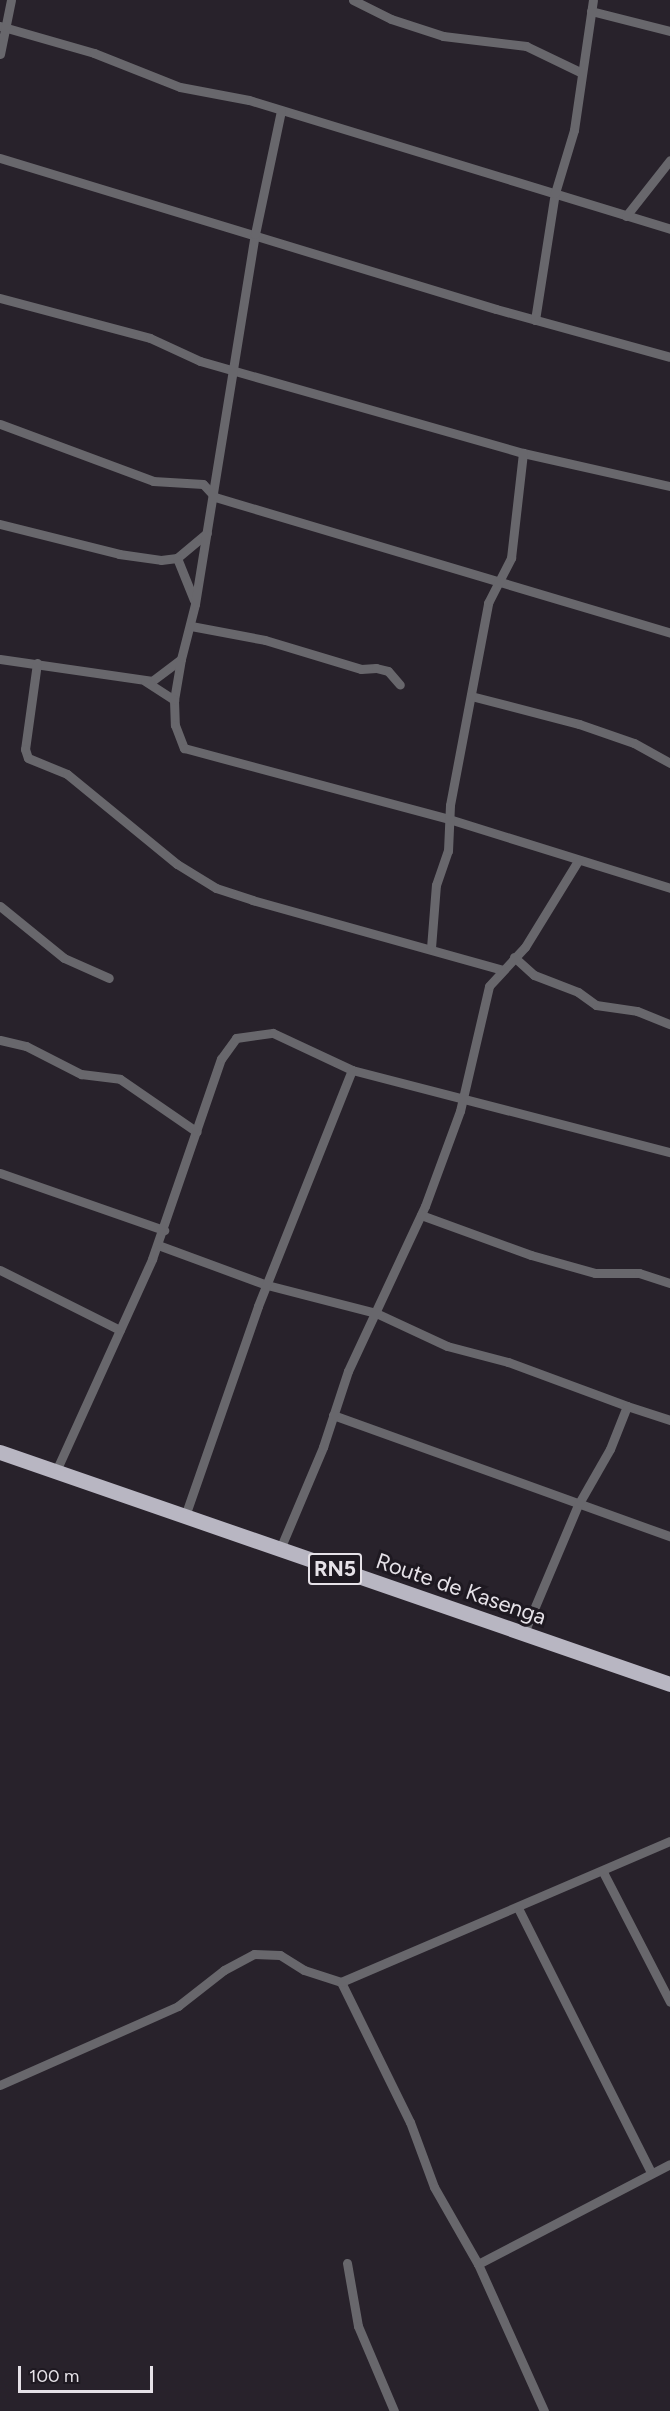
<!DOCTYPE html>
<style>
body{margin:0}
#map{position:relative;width:670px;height:2411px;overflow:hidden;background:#28222b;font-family:Figtree,sans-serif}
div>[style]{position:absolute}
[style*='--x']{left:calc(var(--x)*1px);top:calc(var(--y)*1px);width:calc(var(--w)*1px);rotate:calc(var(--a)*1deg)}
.minor>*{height:9px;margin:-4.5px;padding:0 4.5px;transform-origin:4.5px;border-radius:4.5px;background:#68676c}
.trunk>*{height:15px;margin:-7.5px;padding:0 7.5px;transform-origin:7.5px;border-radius:7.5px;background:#b8b6c2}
span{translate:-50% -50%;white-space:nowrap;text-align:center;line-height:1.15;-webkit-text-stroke:6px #1e1921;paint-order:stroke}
.shield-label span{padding:2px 4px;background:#1e1921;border:2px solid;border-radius:4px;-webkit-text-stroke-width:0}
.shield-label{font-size:21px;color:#e6e2e8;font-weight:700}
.street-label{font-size:22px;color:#e6e2e8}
.scale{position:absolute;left:18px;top:2366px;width:135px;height:27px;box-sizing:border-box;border:3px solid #e6e2e8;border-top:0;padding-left:8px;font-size:18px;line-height:21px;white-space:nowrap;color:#e6e2e8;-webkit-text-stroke:4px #1e1921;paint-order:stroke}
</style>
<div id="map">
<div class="minor">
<div style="--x:353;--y:0;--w:42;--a:26.6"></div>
<div style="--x:391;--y:19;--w:55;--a:18.1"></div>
<div style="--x:443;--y:36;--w:84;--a:6.9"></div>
<div style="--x:526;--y:46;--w:62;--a:25.7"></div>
<div style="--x:591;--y:11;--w:81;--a:14.2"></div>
<div style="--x:0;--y:26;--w:98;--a:16"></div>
<div style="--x:94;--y:53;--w:92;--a:21.6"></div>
<div style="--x:180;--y:87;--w:70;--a:10.7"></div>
<div style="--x:249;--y:100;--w:440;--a:17"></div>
<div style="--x:0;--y:54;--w:55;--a:-78.5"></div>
<div style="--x:0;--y:158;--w:518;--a:16.93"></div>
<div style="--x:496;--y:309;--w:180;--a:15.4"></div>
<div style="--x:626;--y:216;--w:71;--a:-51.8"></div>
<div style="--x:0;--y:298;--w:155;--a:14.9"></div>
<div style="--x:150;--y:338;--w:55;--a:24.7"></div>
<div style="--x:200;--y:361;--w:336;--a:15.9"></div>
<div style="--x:523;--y:453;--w:151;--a:12.7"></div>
<div style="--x:535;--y:320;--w:129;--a:-81.1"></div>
<div style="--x:555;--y:193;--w:66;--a:-73.2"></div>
<div style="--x:574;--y:130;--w:131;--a:-81.7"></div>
<div style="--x:0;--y:424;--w:163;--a:20.4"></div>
<div style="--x:153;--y:481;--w:50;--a:3.4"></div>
<div style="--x:203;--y:484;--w:18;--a:47"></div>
<div style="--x:215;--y:497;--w:475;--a:16.6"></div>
<div style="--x:0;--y:524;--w:123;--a:14.1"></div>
<div style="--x:119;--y:554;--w:42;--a:8.1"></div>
<div style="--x:161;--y:560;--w:16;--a:-7"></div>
<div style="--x:177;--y:558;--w:39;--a:-40"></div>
<div style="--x:177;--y:558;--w:45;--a:68"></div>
<div style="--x:191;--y:626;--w:75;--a:10.7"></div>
<div style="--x:265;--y:640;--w:100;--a:16.8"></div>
<div style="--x:361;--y:669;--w:15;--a:-4"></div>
<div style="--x:376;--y:668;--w:12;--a:14"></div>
<div style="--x:388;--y:671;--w:18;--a:49"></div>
<div style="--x:0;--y:659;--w:154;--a:8.2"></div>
<div style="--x:152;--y:681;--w:36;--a:-37"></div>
<div style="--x:181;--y:659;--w:57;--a:-75.7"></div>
<div style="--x:195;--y:604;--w:375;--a:-80.8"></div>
<div style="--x:255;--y:234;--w:126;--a:-78.1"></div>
<div style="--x:181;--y:659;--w:42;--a:99.7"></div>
<div style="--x:174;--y:700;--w:25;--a:88"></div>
<div style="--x:175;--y:725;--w:25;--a:69"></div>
<div style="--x:184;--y:748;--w:274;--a:15"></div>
<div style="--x:449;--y:819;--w:232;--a:17.3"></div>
<div style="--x:37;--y:663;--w:87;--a:97.9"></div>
<div style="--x:25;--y:749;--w:9;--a:72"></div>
<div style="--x:28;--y:758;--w:42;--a:22.3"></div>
<div style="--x:67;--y:774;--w:142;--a:39.3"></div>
<div style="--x:177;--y:864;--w:46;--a:31.6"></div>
<div style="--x:216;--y:888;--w:38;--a:18"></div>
<div style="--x:252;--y:900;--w:260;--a:15.6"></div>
<div style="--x:145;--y:681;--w:35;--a:33"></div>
<div style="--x:471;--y:696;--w:112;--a:14.5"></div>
<div style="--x:579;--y:724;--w:58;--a:19.1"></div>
<div style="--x:634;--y:743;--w:41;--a:29.1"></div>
<div style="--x:0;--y:906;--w:82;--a:39.1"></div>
<div style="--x:64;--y:958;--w:49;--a:24"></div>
<div style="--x:431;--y:948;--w:63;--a:-85.5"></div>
<div style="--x:436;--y:885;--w:36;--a:-71"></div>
<div style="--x:448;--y:851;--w:46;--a:-87.5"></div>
<div style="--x:450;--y:805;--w:206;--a:-79.3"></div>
<div style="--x:488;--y:603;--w:51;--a:-62.9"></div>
<div style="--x:511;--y:558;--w:106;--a:-83.5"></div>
<div style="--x:514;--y:957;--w:27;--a:42"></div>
<div style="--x:534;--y:975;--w:47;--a:21.1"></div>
<div style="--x:578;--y:992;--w:22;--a:36"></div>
<div style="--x:596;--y:1005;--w:41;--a:8.3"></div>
<div style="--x:637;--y:1011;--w:35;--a:22"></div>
<div style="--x:0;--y:1040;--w:27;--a:13"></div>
<div style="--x:26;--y:1046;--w:62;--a:27"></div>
<div style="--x:81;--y:1074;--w:39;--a:7"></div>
<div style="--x:120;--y:1079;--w:93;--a:34.5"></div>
<div style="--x:0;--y:1173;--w:174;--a:19.2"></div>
<div style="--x:421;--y:1215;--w:117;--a:20"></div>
<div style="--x:531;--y:1255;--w:66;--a:15.7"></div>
<div style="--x:595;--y:1273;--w:44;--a:0"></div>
<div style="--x:639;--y:1273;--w:33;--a:18"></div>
<div style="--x:158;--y:1245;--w:116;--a:20.2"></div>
<div style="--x:267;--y:1285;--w:113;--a:14.4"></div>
<div style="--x:376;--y:1313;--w:78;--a:24.9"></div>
<div style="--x:447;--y:1346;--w:63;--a:14.7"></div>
<div style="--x:508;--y:1362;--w:127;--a:20.3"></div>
<div style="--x:0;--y:1270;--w:134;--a:26.6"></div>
<div style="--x:333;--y:1415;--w:358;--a:19.8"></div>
<div style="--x:56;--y:1471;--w:233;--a:-65.6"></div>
<div style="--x:152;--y:1259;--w:212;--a:-71"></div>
<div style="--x:221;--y:1059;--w:26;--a:-54"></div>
<div style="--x:236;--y:1038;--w:37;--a:-8"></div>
<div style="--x:273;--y:1033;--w:87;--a:25.1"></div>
<div style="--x:352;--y:1070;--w:328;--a:14.5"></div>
<div style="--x:185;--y:1516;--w:222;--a:-70.8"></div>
<div style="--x:258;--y:1306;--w:254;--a:-68.3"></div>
<div style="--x:280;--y:1549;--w:111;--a:-67.1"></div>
<div style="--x:323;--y:1447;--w:80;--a:-71.8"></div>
<div style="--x:348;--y:1371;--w:182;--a:-65"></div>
<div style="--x:425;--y:1206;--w:101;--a:-69.8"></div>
<div style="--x:460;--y:1111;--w:128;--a:-76.9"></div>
<div style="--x:489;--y:986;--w:53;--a:-47.3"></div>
<div style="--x:525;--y:947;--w:101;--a:-58.4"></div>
<div style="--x:523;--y:1635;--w:141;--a:-67.1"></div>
<div style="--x:578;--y:1505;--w:64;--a:-60.3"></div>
<div style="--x:610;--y:1449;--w:46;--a:-68.4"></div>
<div style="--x:627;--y:1406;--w:45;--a:18"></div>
<div style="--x:603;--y:1872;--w:146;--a:62.7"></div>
<div style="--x:518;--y:1908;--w:297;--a:63.3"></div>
<div style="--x:341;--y:1982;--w:156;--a:63.8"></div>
<div style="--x:410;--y:2122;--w:69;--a:69.7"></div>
<div style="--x:434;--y:2187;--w:89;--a:60.3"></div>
<div style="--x:478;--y:2264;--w:161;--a:65.8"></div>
<div style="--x:0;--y:2085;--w:195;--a:-23.9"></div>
<div style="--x:178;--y:2006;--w:58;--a:-38"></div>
<div style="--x:224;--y:1970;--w:34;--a:-28"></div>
<div style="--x:254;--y:1954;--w:26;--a:2"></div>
<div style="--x:280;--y:1955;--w:28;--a:32"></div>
<div style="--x:304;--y:1970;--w:39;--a:18"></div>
<div style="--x:341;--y:1982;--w:358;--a:-23.2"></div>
<div style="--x:347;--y:2263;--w:64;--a:80.1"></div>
<div style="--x:358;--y:2326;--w:92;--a:67"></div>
<div style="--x:478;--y:2264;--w:216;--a:-27.5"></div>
</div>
<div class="trunk">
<div style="--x:0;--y:1452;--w:709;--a:19.1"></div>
</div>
<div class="shield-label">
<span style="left:335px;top:1569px">RN5</span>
</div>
<div class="street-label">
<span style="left:461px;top:1589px;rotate:19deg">Route de Kasenga</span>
</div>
<div class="scale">100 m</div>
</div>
